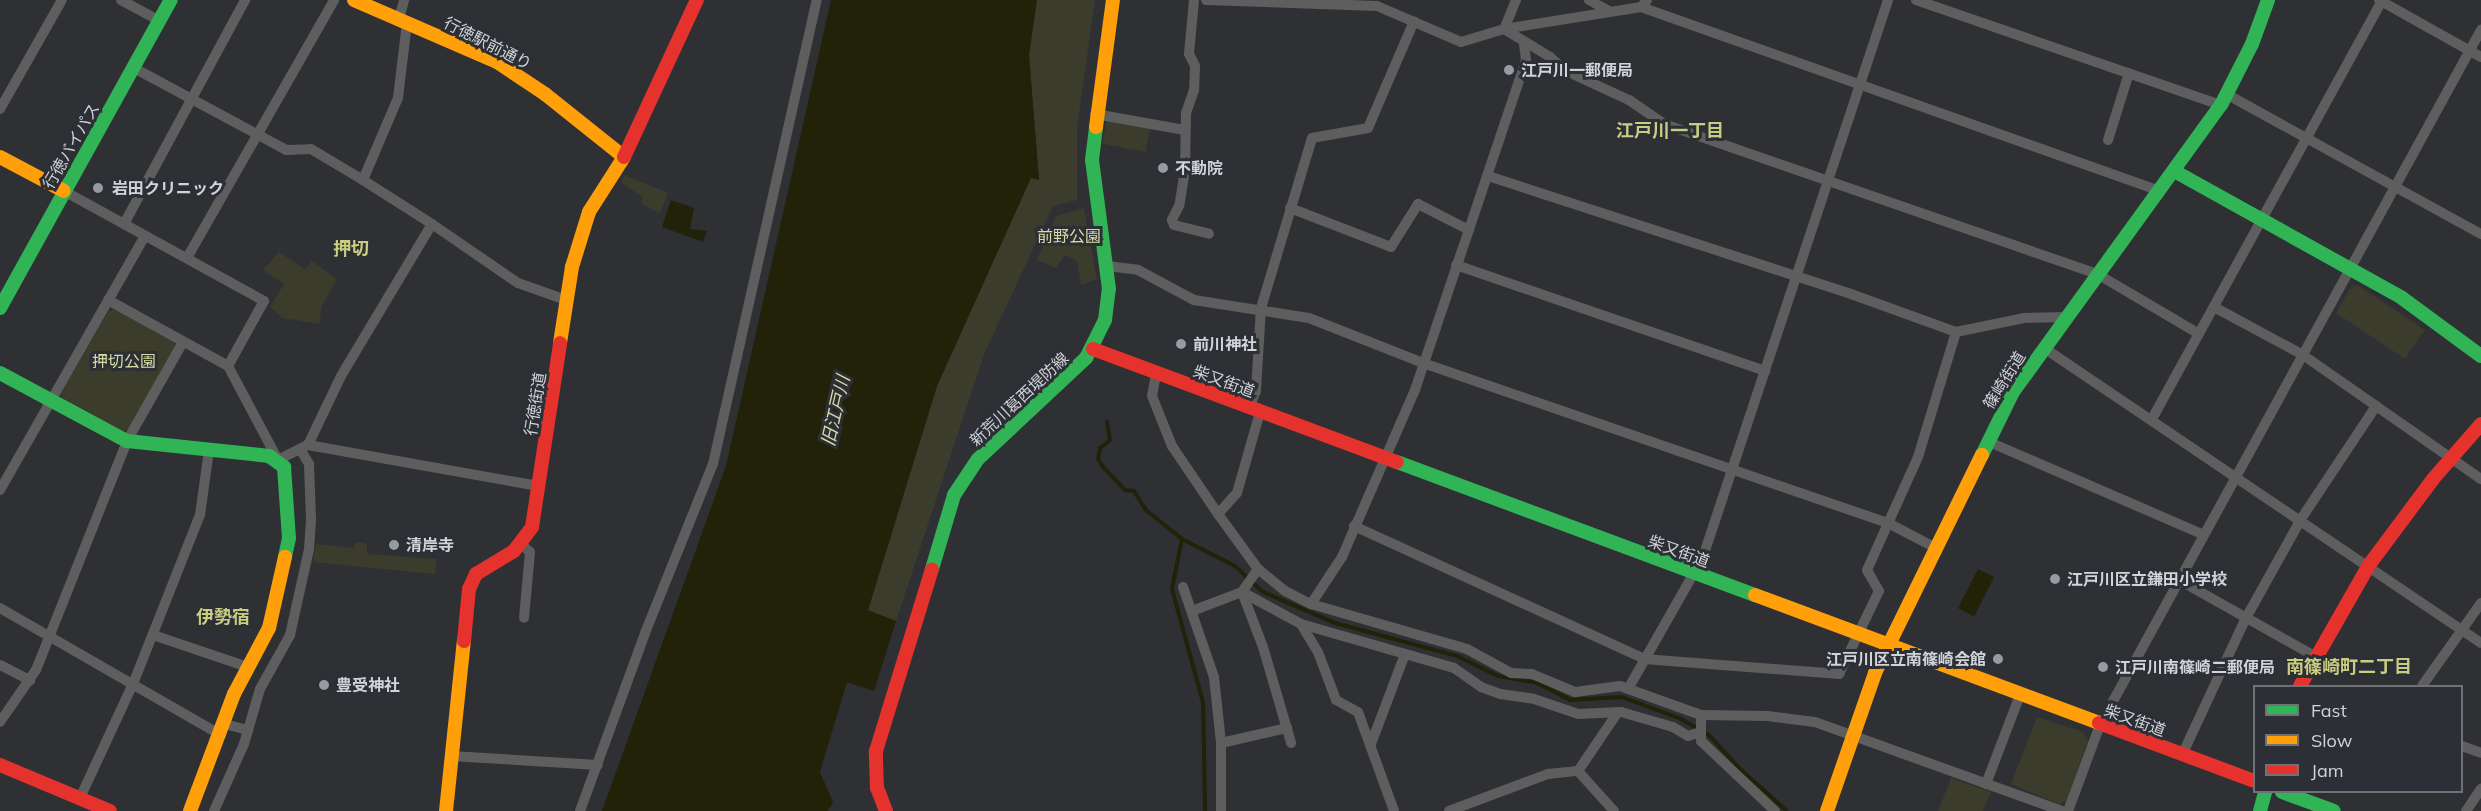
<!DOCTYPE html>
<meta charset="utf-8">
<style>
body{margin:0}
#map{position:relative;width:2481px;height:811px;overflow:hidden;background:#2e3034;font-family:Mulish,"Noto Sans JP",sans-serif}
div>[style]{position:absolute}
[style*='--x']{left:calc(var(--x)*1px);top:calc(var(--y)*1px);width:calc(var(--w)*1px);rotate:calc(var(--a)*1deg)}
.green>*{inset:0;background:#3b3c2c;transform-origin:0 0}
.water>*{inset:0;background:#212207;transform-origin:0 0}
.stream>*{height:4px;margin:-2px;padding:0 2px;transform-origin:2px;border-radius:2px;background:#212207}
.street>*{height:10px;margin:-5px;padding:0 5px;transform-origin:5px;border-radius:5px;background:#5e5e5f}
.fast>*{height:14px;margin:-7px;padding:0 7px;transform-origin:7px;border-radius:7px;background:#30b455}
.slow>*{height:14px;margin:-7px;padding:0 7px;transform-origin:7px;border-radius:7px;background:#ff9f0a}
.jam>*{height:14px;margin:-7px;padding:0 7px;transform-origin:7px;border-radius:7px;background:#e5322d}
.dots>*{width:16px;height:16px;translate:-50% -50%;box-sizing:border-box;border:3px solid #2c2f36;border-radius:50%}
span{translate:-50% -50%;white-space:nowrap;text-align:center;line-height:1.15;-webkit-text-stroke:6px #2c2f36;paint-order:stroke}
.street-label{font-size:16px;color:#d0d3d7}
.poi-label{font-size:16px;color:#d0d3d7;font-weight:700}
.left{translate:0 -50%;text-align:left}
.right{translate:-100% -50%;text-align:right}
.park-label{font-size:16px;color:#d8dca1}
.neighbourhood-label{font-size:18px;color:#c9cd7f;font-weight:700}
.water-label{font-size:18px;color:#d8dca1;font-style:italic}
.legend{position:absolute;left:2253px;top:685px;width:210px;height:108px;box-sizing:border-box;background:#2c2f36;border:2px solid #6e7176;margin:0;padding:8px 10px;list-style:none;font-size:18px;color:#d0d3d7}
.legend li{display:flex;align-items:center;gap:12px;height:30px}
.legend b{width:30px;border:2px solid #6e7176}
</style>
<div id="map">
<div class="green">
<div style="clip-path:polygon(1037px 0,1095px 0,1077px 128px,1077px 200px,1053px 206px,985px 352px,896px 621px,868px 611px,937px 386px,1031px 177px,1039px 180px,1029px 55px)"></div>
<div style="left:1107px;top:119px;width:44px;height:25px;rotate:11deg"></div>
<div style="clip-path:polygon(625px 175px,668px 193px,660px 214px,641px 203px,643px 198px,621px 182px)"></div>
<div style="clip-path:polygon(1084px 208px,1097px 279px,1081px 285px,1077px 261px,1065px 255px,1056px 268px,1037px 260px,1056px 216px)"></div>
<div style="clip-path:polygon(279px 252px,305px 269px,312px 261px,337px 279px,321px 307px,320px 324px,282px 318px,270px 307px,284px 284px,263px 270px)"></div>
<div style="clip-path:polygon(2357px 285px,2425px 330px,2405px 359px,2336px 313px,2351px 287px)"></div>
<div style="clip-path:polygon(114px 309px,174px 341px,175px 348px,128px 430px,123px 431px,63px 400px,61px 394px,108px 312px)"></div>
<div style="clip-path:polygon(356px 542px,367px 544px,367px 554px,437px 559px,435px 574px,313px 562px,316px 544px,354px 548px)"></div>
<div style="clip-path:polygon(2037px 717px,2083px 732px,2088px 740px,2067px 801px,2059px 804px,2011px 784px)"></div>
<div style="clip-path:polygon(1951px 778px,1991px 792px,1983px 811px,1938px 811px)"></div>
</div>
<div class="water">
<div style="clip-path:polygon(831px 0,1037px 0,1029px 55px,1039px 180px,1031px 178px,937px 386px,868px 610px,896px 621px,874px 691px,847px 682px,820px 772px,833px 802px,828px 811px,602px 811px,726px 466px)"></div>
<div style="clip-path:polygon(671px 200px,694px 208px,690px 229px,707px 231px,703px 242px,662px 227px)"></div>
<div style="left:1978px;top:569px;width:18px;height:44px;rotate:27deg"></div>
</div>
<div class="stream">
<div style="--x:1107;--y:422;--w:18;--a:81"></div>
<div style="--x:1110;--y:440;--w:13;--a:141"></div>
<div style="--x:1100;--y:448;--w:11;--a:100"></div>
<div style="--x:1098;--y:459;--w:9;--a:58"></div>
<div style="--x:1103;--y:467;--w:32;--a:46"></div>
<div style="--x:1125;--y:490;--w:9;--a:6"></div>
<div style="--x:1134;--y:491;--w:22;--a:58"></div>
<div style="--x:1146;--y:510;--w:46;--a:38.9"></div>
<div style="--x:1182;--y:539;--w:51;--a:101.3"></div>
<div style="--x:1172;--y:589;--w:117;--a:74.7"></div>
<div style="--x:1203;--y:702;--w:109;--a:88.9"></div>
<div style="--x:1182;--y:539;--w:59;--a:27"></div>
<div style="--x:1235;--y:566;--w:38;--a:43"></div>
<div style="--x:1263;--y:592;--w:78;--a:23.3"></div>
<div style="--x:1335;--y:623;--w:126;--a:15.1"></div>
<div style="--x:1457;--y:656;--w:46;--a:26"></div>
<div style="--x:1498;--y:676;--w:40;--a:10"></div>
<div style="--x:1537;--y:683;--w:37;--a:27"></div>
<div style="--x:1570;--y:700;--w:52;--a:-3.3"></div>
<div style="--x:1622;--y:697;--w:63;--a:20.4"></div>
<div style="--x:1681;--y:719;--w:32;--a:30"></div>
<div style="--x:1709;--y:735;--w:45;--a:47.7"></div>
<div style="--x:1739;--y:768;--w:64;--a:41.9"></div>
</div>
<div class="street">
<div style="--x:121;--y:0;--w:44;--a:28.3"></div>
<div style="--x:1194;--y:0;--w:54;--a:95.3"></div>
<div style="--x:1189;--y:54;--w:13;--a:63"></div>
<div style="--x:1195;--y:66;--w:24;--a:92"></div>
<div style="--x:1194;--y:90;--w:24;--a:109"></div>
<div style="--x:1186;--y:113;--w:57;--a:91"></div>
<div style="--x:1185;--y:170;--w:36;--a:99"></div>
<div style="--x:1179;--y:206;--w:16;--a:117"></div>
<div style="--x:1172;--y:220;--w:5;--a:68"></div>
<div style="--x:1174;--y:225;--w:36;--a:14"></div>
<div style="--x:1206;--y:0;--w:171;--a:2"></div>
<div style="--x:1377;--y:6;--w:91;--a:23.2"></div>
<div style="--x:1461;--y:42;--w:45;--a:-16.8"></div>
<div style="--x:1504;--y:29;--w:139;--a:-9.1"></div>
<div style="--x:1641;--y:7;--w:9;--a:-49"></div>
<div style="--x:1516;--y:0;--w:31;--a:112"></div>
<div style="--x:1504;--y:29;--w:54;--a:31.3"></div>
<div style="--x:1550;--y:57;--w:19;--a:43"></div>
<div style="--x:1564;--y:70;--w:72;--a:24.8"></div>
<div style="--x:1629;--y:100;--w:42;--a:34.4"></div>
<div style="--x:1664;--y:124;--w:460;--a:19.1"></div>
<div style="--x:2099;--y:275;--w:116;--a:30.5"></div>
<div style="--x:1589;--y:0;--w:21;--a:29"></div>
<div style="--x:1916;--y:0;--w:323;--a:19"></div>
<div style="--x:2379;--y:0;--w:117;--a:29.2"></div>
<div style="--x:1641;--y:7;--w:551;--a:19.52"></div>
<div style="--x:399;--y:19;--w:20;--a:-75"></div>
<div style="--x:134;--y:68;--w:173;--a:28.3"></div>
<div style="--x:286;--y:150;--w:25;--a:-2"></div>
<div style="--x:311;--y:149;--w:61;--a:30.8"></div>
<div style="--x:2228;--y:95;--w:289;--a:28.8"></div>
<div style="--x:0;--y:109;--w:125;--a:-60.4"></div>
<div style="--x:1095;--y:114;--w:91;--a:10.1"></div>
<div style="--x:2108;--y:140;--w:70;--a:-72.6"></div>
<div style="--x:1488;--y:176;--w:382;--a:18"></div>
<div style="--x:1851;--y:294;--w:112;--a:19.9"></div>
<div style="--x:1956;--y:332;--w:69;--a:-11.6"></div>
<div style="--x:2024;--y:318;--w:42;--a:-1.4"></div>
<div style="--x:64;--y:191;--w:228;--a:28.8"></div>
<div style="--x:264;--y:301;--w:74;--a:119"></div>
<div style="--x:228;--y:366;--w:106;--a:62"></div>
<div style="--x:278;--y:460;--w:34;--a:-27"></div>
<div style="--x:308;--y:445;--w:234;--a:10.1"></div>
<div style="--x:1290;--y:208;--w:108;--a:21.1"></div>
<div style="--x:1391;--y:247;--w:51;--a:-57.9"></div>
<div style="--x:1418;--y:204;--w:57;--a:27"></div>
<div style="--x:124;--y:224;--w:255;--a:-61.6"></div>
<div style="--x:432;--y:224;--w:104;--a:34.5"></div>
<div style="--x:518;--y:283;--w:51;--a:19.5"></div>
<div style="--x:187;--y:258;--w:297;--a:-60.3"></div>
<div style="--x:1456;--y:265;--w:327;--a:18.9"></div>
<div style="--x:1107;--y:266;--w:31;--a:7"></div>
<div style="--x:1138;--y:270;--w:64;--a:28.2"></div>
<div style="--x:1194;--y:300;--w:116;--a:8.9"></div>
<div style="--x:1309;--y:318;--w:123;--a:21.5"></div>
<div style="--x:1423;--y:363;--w:494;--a:19"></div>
<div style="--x:1890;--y:524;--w:52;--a:27.6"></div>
<div style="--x:108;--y:300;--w:137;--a:28.8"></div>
<div style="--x:2214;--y:307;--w:101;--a:28.3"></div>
<div style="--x:2303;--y:355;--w:217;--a:34.9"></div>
<div style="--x:2044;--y:348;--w:527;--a:34.02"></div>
<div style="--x:1156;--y:374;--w:22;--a:100"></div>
<div style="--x:1152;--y:396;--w:54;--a:68.2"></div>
<div style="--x:1172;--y:446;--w:82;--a:55.9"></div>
<div style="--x:1218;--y:514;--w:68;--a:54"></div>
<div style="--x:1258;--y:569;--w:35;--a:39"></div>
<div style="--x:1285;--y:591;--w:29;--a:27"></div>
<div style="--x:1311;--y:604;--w:162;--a:16.1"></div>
<div style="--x:1467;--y:649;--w:50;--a:28.6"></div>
<div style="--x:1511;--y:673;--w:21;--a:3"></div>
<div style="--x:1532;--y:674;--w:47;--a:22.7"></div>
<div style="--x:1575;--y:692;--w:45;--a:-7.6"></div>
<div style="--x:1620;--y:686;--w:86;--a:19.7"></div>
<div style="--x:1701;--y:715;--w:66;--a:0.9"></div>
<div style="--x:1767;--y:716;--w:48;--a:7.1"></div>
<div style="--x:1815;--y:722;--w:263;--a:19.8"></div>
<div style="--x:1249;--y:408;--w:18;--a:-68"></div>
<div style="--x:1256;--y:391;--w:83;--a:-86.6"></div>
<div style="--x:1261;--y:308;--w:177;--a:-73.3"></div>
<div style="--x:1312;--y:138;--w:57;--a:-10.1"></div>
<div style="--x:1368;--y:128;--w:116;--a:-66.7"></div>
<div style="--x:2152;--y:419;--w:478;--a:-61.2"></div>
<div style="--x:1987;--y:441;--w:236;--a:23.4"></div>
<div style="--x:308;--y:445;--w:76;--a:-64.4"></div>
<div style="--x:341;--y:376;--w:177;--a:-59.1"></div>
<div style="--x:432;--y:224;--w:82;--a:-147.5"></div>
<div style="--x:363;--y:180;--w:89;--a:-66.9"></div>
<div style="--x:398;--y:98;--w:77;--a:-83.2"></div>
<div style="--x:0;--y:490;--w:292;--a:-60.3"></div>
<div style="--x:1218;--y:514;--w:28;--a:-48"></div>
<div style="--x:1237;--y:493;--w:84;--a:-74.1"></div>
<div style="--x:1354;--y:526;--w:319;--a:24.6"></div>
<div style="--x:1644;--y:659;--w:196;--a:4.4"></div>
<div style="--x:1839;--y:674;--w:92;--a:-64.3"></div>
<div style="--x:1879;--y:591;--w:24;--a:-120"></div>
<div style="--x:1867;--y:570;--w:124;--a:-65.7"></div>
<div style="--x:1918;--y:457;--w:131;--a:-73.1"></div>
<div style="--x:521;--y:544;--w:12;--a:42"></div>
<div style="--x:530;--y:552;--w:66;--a:95.2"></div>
<div style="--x:1258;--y:569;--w:28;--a:125"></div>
<div style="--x:1242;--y:592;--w:59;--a:69.1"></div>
<div style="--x:1263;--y:647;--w:100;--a:73.7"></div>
<div style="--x:1697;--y:575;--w:606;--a:-71.62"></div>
<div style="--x:2179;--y:580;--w:157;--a:29.3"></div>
<div style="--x:1183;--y:587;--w:95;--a:71"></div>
<div style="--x:1214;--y:677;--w:66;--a:83.9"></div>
<div style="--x:1221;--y:743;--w:68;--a:90"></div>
<div style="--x:1311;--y:604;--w:56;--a:-56.6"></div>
<div style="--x:1342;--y:557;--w:182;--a:-66.4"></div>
<div style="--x:1415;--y:390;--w:348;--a:-71.4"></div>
<div style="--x:1526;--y:60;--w:17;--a:-97"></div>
<div style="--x:0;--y:608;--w:255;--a:29.9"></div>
<div style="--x:1192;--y:611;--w:53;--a:-20.8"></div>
<div style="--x:1242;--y:592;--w:67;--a:28.5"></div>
<div style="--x:1301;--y:624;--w:159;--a:16"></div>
<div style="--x:1454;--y:668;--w:33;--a:35"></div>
<div style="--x:1481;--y:687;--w:20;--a:20"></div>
<div style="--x:1500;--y:694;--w:34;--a:8"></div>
<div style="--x:1534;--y:699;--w:46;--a:18.8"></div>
<div style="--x:1578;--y:714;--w:43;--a:-2.7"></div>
<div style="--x:1621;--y:712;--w:54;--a:16.1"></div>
<div style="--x:1673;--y:727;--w:17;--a:31"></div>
<div style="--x:1688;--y:736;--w:10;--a:-17"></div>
<div style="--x:1301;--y:624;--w:33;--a:59"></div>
<div style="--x:1318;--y:652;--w:51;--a:69.4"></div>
<div style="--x:1336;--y:700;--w:25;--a:29"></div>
<div style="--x:1358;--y:712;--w:105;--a:70"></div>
<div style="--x:153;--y:635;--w:100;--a:18.6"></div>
<div style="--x:0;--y:665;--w:34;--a:27"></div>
<div style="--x:2422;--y:686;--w:102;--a:-54.6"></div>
<div style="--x:1628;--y:689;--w:133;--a:-60.4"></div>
<div style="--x:1701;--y:715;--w:26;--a:90"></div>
<div style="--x:1701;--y:741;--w:102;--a:43.4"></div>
<div style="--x:0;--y:722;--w:63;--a:-55.3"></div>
<div style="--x:36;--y:670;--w:246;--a:-68.3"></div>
<div style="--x:127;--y:441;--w:114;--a:-60.5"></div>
<div style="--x:225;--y:724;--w:24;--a:15"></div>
<div style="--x:1221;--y:743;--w:68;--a:-12.8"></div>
<div style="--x:1371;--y:744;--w:96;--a:-69.3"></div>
<div style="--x:2462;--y:746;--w:20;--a:20"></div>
<div style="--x:2182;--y:755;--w:151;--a:-65"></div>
<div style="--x:2246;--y:618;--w:113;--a:-60.9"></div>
<div style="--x:2301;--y:519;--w:136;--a:-56.4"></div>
<div style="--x:451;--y:756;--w:147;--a:3.5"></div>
<div style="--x:1986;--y:784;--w:95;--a:-69.1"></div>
<div style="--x:80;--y:798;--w:126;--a:-65.1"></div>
<div style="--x:133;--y:684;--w:182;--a:-68.4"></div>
<div style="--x:200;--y:515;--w:66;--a:-82.1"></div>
<div style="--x:214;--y:811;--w:73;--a:-65.9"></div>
<div style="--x:244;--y:744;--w:57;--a:-73.8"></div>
<div style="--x:260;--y:689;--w:62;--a:-60.9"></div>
<div style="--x:290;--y:635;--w:88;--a:-77.5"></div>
<div style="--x:309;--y:549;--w:30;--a:-86"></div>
<div style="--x:311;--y:519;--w:55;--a:-92.1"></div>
<div style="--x:309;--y:464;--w:17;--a:-121"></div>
<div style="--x:580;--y:811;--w:189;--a:-69.9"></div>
<div style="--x:645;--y:633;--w:182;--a:-68.1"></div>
<div style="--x:713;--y:464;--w:476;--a:-77.4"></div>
<div style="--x:1449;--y:811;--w:106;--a:-20.5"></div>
<div style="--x:1548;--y:774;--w:30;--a:-6"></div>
<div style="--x:1614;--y:811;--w:54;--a:-132"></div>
<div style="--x:1578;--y:771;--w:71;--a:-55.9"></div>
<div style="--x:2068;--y:811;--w:92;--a:-69.6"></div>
<div style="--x:2100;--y:725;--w:793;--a:-61.27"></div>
<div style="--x:2466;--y:811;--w:27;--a:-56"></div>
</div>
<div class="fast">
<div style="--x:2176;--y:172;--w:259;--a:29.1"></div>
<div style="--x:2402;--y:298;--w:98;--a:36.3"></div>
<div style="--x:0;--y:308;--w:352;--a:-61"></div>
<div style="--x:0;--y:373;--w:144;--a:28.2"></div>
<div style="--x:127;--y:441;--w:143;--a:6"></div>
<div style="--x:269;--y:456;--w:19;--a:36"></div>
<div style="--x:284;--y:467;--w:71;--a:86"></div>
<div style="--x:289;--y:538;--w:19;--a:102"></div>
<div style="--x:1982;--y:455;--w:70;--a:-63.8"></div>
<div style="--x:2013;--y:392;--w:354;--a:-54.1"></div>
<div style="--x:2221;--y:105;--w:68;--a:-63.1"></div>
<div style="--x:2252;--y:44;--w:47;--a:-70"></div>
<div style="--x:1397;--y:462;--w:382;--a:20.4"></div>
<div style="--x:932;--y:569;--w:77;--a:-73.4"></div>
<div style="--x:954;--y:495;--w:43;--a:-56.3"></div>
<div style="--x:978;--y:459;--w:148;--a:-43.1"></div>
<div style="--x:1086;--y:358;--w:42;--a:-63.4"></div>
<div style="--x:1105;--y:320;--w:31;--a:-83"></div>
<div style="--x:1109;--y:289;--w:130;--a:-97.5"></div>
<div style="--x:1092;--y:160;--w:33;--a:-83"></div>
<div style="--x:2282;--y:792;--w:55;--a:20.1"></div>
<div style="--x:2260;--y:811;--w:20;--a:-75"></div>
</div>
<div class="slow">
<div style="--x:354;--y:0;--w:156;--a:23.4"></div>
<div style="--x:497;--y:62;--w:58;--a:33.7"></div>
<div style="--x:545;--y:94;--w:101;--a:38.6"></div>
<div style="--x:624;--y:157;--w:65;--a:122.5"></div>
<div style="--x:589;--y:212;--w:58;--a:107.2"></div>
<div style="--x:572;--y:267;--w:77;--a:99"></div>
<div style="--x:1096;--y:127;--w:128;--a:-82.4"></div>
<div style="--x:0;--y:157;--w:72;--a:28"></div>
<div style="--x:1755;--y:595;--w:367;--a:20.4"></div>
<div style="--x:190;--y:811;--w:125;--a:-69.4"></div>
<div style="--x:234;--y:694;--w:75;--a:-62.1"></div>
<div style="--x:269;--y:628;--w:73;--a:-77.3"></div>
<div style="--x:446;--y:811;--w:171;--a:-84"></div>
<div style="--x:1827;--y:811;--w:146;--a:-70.8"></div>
<div style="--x:1875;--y:673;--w:243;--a:-63.9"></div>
</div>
<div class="jam">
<div style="--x:624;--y:157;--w:173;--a:-65.1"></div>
<div style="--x:1093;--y:349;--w:324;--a:20.4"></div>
<div style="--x:464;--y:641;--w:52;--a:-84.5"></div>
<div style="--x:469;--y:589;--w:17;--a:-65"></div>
<div style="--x:476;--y:574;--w:44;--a:-31.2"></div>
<div style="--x:514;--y:551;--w:30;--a:-53"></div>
<div style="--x:532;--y:527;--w:186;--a:-81.3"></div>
<div style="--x:2300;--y:686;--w:139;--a:-60.3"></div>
<div style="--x:2369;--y:565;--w:107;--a:-53.3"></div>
<div style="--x:2433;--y:479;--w:73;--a:-48.9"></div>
<div style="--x:2099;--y:723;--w:165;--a:20.5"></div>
<div style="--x:0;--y:765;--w:119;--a:22.7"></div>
<div style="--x:886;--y:811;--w:25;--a:-111"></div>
<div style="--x:877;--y:788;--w:37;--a:-92"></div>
<div style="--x:876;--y:751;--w:190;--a:-72.9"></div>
</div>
<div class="dots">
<div style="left:1509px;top:70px;background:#979a9e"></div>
<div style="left:1163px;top:168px;background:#979a9e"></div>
<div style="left:98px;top:188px;background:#979a9e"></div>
<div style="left:1181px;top:344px;background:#979a9e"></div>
<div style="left:394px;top:545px;background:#979a9e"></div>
<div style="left:2055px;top:579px;background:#979a9e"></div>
<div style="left:1998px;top:659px;background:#979a9e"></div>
<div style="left:2103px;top:667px;background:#979a9e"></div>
<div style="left:324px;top:685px;background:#979a9e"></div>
</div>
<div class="street-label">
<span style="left:488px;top:43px;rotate:27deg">行徳駅前通り</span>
<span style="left:71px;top:146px;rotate:-60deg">行徳バイパス</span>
<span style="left:2004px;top:380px;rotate:-58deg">篠崎街道</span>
<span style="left:1224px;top:381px;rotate:20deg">柴又街道</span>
<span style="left:1019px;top:399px;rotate:-43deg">新荒川葛西堤防線</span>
<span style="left:535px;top:404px;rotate:-81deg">行徳街道</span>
<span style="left:1679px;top:551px;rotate:20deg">柴又街道</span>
<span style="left:2135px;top:720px;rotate:20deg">柴又街道</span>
</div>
<div class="poi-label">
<span class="left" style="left:1521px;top:70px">江戸川一郵便局</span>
<span class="left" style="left:1175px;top:168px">不動院</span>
<span class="left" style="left:112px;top:188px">岩田クリニック</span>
<span class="left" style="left:1193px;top:344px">前川神社</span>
<span class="left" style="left:406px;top:545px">清岸寺</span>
<span class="left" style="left:2067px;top:579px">江戸川区立鎌田小学校</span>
<span class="right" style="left:1986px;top:659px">江戸川区立南篠崎会館</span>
<span class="left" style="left:2115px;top:667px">江戸川南篠崎二郵便局</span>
<span class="left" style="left:336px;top:685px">豊受神社</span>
</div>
<div class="park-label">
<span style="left:1069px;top:236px">前野公園</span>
<span style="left:124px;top:361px">押切公園</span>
</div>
<div class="neighbourhood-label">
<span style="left:1670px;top:131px">江戸川一丁目</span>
<span style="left:351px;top:249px">押切</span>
<span style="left:223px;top:617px">伊勢宿</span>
<span style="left:2349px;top:667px">南篠崎町二丁目</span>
</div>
<div class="water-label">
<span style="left:836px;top:411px;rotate:-77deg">旧江戸川</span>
</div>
<ul class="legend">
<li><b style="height:8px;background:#30b455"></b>Fast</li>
<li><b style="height:8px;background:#ff9f0a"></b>Slow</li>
<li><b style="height:8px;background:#e5322d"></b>Jam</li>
</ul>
</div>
